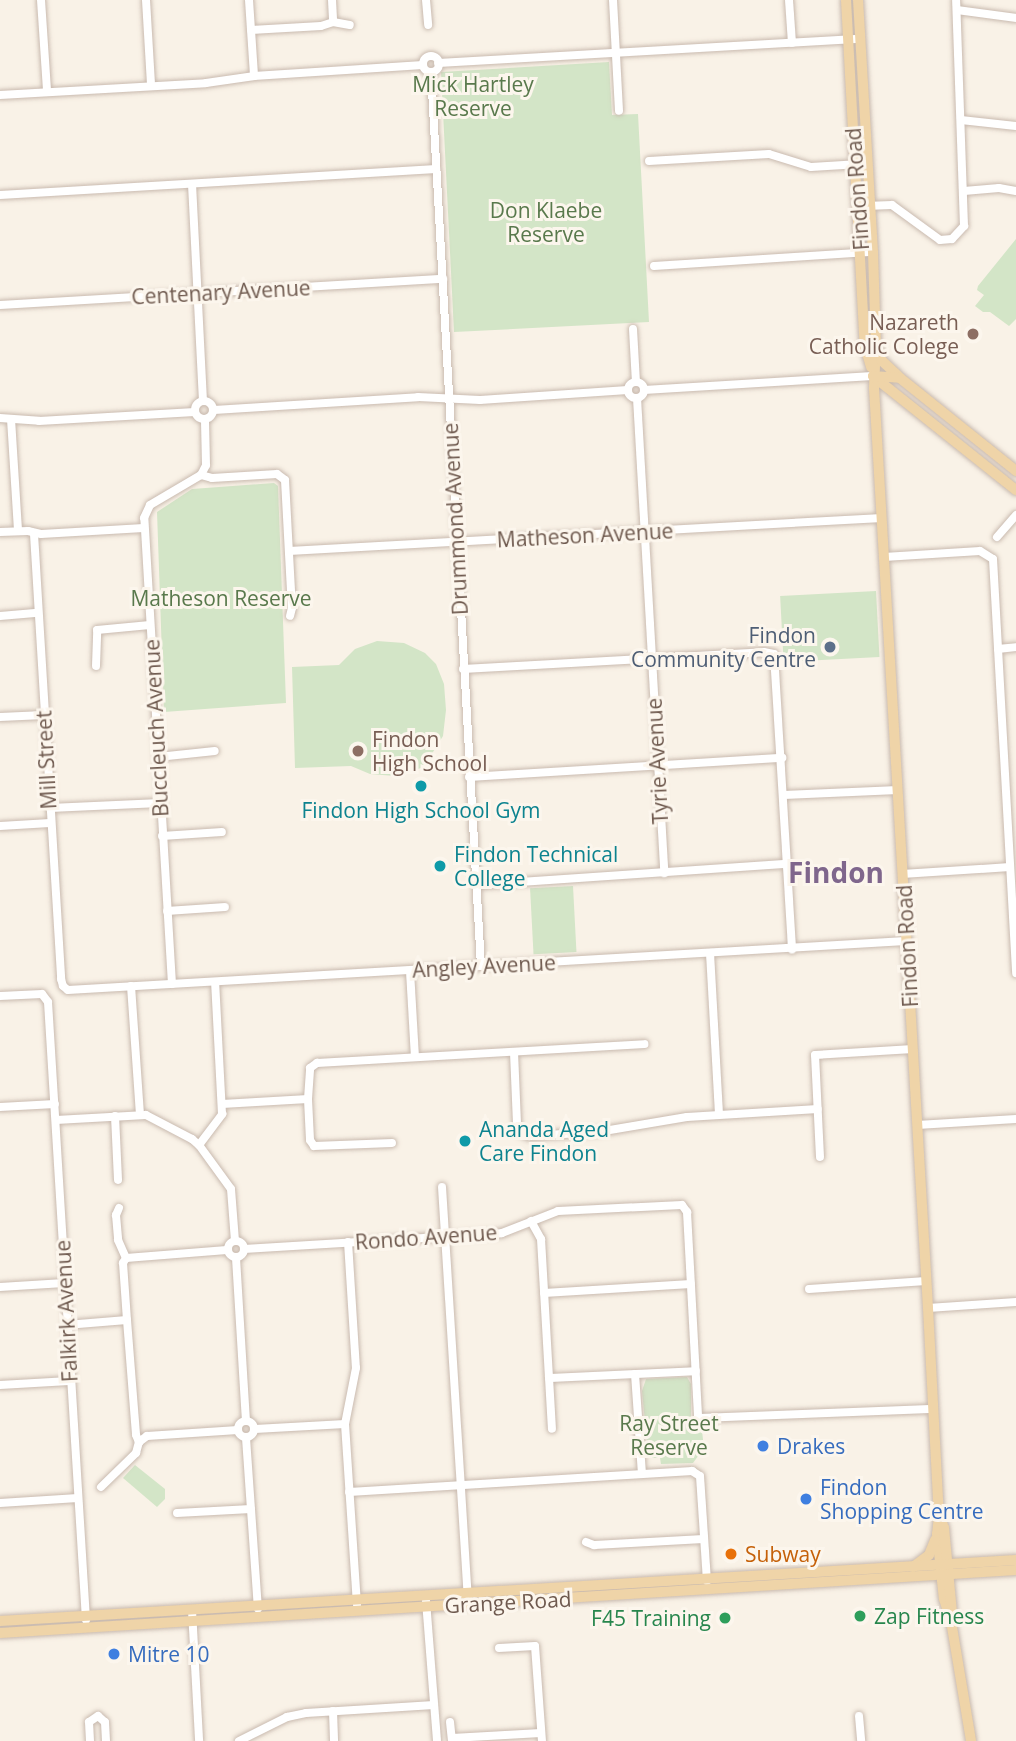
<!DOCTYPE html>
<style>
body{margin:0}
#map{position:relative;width:1016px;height:1741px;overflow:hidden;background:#f9f2e7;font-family:"Open Sans",sans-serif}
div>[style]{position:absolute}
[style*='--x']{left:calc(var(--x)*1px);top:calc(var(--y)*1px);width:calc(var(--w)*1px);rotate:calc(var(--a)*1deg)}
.green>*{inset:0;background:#d3e5c7;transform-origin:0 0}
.roads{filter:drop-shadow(0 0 2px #c9baaf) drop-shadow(0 0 2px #c9baaf)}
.minor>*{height:8px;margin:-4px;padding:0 4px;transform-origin:4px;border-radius:4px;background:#fff}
.minor>.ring{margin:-4px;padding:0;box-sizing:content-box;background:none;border:8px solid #fff;border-radius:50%}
.major>*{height:10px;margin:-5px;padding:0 5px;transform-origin:5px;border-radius:5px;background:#efd4a8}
.dots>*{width:19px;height:19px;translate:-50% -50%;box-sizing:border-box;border:4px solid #fcf6ed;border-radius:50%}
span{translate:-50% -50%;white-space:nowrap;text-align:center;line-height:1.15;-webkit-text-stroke:6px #fcf6ed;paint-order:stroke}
.park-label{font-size:21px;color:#59794c}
.street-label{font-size:21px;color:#6f5a4f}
.education-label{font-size:21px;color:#785e54}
.right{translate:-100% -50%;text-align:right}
.left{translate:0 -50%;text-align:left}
.service-label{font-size:21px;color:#4e5e75}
.culture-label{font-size:21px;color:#0d838f}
.shop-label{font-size:21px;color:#366cbe}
.food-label{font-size:21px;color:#c56008}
.leisure-label{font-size:21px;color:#27864d}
.district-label{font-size:28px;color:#7f668c;font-weight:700}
</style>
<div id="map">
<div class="green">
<div style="clip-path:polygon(609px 62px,612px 115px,638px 114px,649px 322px,454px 332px,441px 72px)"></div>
<div style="clip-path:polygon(1016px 239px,1016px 319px,1009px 326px,990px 312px,983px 312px,975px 306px,984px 295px,977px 290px,978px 286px)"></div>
<div style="clip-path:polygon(274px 483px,278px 486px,286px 703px,164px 712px,157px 512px,192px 489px)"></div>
<div style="left:876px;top:591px;width:66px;height:96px;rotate:87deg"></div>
<div style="clip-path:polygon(377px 641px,404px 643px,425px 653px,436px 664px,444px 684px,446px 710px,443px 736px,433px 752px,421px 768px,395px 776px,370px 774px,351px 766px,295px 768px,292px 667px,339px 665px,355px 649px)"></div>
<div style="left:573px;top:886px;width:66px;height:43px;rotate:87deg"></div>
<div style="clip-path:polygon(687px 1377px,691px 1384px,691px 1424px,702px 1431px,704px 1448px,693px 1463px,661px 1464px,660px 1458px,652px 1458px,648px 1453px,642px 1391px,646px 1379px)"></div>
<div style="clip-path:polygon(135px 1465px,165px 1489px,165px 1499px,157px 1507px,123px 1478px)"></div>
</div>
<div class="roads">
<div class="minor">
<div style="--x:41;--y:0;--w:91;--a:86.2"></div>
<div style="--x:146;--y:0;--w:85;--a:86.6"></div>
<div style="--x:249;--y:0;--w:76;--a:86.2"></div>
<div style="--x:332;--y:0;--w:22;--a:87"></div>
<div style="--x:426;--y:0;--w:25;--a:85"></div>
<div style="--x:613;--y:0;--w:111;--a:86.9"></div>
<div style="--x:789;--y:0;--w:43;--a:86"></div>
<div style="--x:957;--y:10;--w:60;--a:7.7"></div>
<div style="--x:251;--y:30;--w:70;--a:-3.3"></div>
<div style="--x:321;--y:26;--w:13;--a:-18"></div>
<div style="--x:333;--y:22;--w:17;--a:10"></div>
<div class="ring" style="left:423px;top:56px;width:8px;height:8px"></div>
<div style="--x:438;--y:63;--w:423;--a:-3.3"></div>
<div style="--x:431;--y:72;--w:895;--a:86.8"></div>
<div style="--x:0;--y:95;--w:206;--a:-3.3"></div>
<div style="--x:206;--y:83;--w:49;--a:-8.3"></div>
<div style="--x:254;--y:76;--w:169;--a:-3.7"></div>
<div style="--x:961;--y:120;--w:55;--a:6.2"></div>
<div style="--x:649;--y:161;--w:120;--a:-3.3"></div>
<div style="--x:769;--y:154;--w:44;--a:17.2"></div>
<div style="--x:811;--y:167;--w:49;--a:-3.5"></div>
<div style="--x:192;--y:184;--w:217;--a:87.1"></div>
<div style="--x:964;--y:191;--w:35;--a:-5"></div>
<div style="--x:999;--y:188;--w:17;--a:10"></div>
<div style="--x:0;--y:195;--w:437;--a:-3.4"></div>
<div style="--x:865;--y:206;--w:27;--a:-2"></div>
<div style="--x:892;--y:205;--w:59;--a:36.1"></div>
<div style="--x:940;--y:240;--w:12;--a:-5"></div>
<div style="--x:952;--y:239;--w:18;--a:-47"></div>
<div style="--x:964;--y:226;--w:226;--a:-92"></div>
<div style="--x:654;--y:266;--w:219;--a:-3.7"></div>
<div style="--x:0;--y:305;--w:444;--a:-3.4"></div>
<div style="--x:633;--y:329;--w:53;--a:86.8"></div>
<div class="ring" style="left:628px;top:382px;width:8px;height:8px"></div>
<div style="--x:644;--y:390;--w:229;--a:-3.5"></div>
<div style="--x:637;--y:398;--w:476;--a:86.7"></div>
<div class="ring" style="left:195px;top:401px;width:10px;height:10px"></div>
<div style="--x:214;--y:410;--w:204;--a:-3.6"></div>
<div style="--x:418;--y:397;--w:62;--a:2.8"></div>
<div style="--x:480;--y:400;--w:148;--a:-3.9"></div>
<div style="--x:0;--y:418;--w:39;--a:4"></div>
<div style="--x:39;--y:421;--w:156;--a:-3.3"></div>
<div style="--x:11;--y:419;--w:112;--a:86.4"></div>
<div style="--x:201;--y:475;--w:11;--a:15"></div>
<div style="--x:212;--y:478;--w:65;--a:-3.5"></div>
<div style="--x:277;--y:474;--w:10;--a:37"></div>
<div style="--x:285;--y:480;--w:128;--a:86.9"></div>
<div style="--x:292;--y:608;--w:8;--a:104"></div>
<div style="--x:0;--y:532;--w:28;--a:-2"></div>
<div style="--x:28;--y:531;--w:13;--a:13"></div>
<div style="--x:41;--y:534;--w:103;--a:-3.3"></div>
<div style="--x:34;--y:534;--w:446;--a:86.5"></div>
<div style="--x:61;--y:979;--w:7;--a:74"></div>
<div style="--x:63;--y:986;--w:6;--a:39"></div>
<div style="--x:68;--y:990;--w:839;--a:-3.35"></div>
<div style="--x:997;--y:537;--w:29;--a:-49"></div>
<div style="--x:289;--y:551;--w:594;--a:-3.19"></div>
<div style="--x:884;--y:557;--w:96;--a:-3.6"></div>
<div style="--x:980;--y:551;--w:15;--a:32"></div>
<div style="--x:993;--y:559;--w:415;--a:86.8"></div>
<div style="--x:0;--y:616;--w:38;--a:-5"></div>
<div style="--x:998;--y:649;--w:18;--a:-6"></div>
<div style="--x:96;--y:666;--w:36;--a:-88"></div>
<div style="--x:97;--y:630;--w:53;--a:-5.4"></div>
<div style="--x:463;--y:669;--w:301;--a:-3.2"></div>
<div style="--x:764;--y:652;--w:10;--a:11"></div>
<div style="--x:774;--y:654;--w:296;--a:86.5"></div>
<div style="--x:0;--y:717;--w:44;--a:-2.6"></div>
<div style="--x:158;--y:757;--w:57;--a:-6"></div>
<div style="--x:469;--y:777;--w:314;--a:-3.5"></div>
<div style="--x:784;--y:795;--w:114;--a:-2.5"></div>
<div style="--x:50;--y:808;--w:110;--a:-2.6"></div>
<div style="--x:0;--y:826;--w:50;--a:-3.4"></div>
<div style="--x:162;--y:836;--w:60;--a:-3.8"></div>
<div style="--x:902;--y:874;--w:108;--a:-3.7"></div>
<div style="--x:476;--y:885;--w:312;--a:-3.9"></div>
<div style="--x:167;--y:911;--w:58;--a:-3.9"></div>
<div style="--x:710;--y:953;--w:161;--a:86.8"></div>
<div style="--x:410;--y:971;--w:86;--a:86.7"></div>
<div style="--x:172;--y:984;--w:467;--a:-93.4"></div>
<div style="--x:144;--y:518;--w:14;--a:-65"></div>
<div style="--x:150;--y:505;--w:59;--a:-30.5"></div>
<div style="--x:201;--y:475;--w:11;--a:-63"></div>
<div style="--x:206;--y:465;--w:45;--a:-91.3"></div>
<div style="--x:131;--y:986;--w:128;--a:86"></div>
<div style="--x:0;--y:996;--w:42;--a:-2.7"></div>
<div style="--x:42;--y:994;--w:10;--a:53"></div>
<div style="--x:48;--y:1002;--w:619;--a:86.48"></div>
<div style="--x:514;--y:1052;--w:73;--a:87.6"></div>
<div style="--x:517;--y:1125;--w:8;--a:67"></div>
<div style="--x:520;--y:1132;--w:10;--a:24"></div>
<div style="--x:529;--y:1136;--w:69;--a:-3.3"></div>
<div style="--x:598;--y:1132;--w:90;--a:-9.6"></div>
<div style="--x:687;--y:1117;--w:131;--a:-3.5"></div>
<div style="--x:222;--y:1104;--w:86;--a:-3.3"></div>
<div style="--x:0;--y:1107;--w:55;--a:-3.1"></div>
<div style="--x:115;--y:1116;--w:64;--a:87.3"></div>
<div style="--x:56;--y:1120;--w:90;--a:-3.2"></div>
<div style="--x:146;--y:1115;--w:52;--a:27.6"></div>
<div style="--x:192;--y:1139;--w:9;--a:41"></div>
<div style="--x:199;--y:1145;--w:54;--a:54"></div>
<div style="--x:231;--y:1189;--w:52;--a:85.6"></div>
<div style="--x:917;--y:1125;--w:99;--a:-3.5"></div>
<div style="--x:392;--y:1143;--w:78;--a:177.8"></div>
<div style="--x:314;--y:1146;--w:7;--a:-124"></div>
<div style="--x:310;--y:1140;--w:41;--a:-92.8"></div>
<div style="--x:308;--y:1099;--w:31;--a:-86"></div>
<div style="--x:310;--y:1068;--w:9;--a:-36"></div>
<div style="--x:317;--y:1063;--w:328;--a:-3.3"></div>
<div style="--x:199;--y:1145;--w:39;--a:-53"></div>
<div style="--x:222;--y:1114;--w:132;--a:-93"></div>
<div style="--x:820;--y:1157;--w:102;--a:-92.8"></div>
<div style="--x:815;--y:1055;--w:98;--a:-3.5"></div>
<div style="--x:442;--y:1187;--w:410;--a:86.4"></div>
<div style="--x:119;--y:1208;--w:8;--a:113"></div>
<div style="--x:116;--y:1215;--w:25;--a:85"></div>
<div style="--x:118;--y:1240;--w:20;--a:66"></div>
<div style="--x:126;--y:1258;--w:6;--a:121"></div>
<div style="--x:123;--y:1263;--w:57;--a:86"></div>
<div style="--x:127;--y:1320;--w:115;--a:85.5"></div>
<div style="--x:136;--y:1435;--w:8;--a:67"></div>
<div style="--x:531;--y:1221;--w:21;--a:61"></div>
<div style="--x:541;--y:1239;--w:190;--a:86.7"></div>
<div class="ring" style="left:228px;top:1241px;width:8px;height:8px"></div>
<div style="--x:348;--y:1242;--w:126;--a:86.4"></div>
<div style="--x:356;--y:1368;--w:57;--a:101.1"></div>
<div style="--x:345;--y:1424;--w:181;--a:86.2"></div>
<div style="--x:244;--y:1249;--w:258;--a:-3.5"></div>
<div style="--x:502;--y:1233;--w:60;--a:-21.4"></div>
<div style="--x:558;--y:1211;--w:124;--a:-2.8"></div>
<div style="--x:682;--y:1205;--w:9;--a:54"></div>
<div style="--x:687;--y:1212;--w:206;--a:86.9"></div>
<div style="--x:698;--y:1418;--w:234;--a:-2.2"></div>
<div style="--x:126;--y:1258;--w:101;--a:-4.5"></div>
<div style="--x:236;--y:1258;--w:163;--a:86.5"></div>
<div style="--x:0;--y:1287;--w:64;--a:-3.6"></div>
<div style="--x:809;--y:1289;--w:117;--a:-3.9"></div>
<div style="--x:544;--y:1293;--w:147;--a:-3.5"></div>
<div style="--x:928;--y:1308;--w:88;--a:-3.9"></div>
<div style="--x:66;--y:1325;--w:61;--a:-4.7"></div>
<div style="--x:635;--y:1374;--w:100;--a:86"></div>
<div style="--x:549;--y:1378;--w:147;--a:-2.7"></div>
<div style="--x:0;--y:1385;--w:69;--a:-3.3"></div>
<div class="ring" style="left:238px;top:1421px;width:8px;height:8px"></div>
<div style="--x:255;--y:1429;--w:90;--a:-3.2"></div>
<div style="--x:246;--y:1438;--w:171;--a:86"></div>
<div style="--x:101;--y:1487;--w:49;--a:-44.2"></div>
<div style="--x:136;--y:1453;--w:11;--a:-75"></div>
<div style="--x:139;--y:1442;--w:10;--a:-37"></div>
<div style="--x:147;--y:1436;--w:91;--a:-3.8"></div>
<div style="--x:349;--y:1492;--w:344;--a:-3.5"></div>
<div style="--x:692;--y:1471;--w:9;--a:32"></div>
<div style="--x:700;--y:1476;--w:105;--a:86.2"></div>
<div style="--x:0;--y:1503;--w:78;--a:-3.7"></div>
<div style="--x:177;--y:1513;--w:74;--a:-3.1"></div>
<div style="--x:586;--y:1542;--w:9;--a:21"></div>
<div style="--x:594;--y:1545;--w:110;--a:-3.1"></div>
<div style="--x:426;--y:1601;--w:140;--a:85.5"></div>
<div style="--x:192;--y:1610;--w:131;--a:86.9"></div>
<div style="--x:499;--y:1648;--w:36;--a:-3"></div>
<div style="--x:535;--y:1646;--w:95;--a:85.8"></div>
<div style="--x:333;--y:1711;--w:30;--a:88"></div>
<div style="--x:859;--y:1716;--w:25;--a:85"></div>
<div style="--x:450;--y:1722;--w:18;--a:84"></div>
<div style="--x:452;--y:1738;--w:89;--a:-3.2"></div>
<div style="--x:90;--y:1741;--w:19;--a:-93"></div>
<div style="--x:89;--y:1722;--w:11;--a:-34"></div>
<div style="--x:98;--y:1716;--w:9;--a:41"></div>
<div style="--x:105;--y:1722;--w:19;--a:87"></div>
<div style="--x:239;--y:1741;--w:54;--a:-26.6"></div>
<div style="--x:287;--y:1717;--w:19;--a:-12"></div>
<div style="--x:306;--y:1713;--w:128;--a:-3.6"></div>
</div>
<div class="major">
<div style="--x:846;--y:0;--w:347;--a:86.9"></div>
<div style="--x:865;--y:346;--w:22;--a:74"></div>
<div style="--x:858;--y:0;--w:252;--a:86.6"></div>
<div style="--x:873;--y:252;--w:93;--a:88.2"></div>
<div style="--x:876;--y:345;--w:43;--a:92.7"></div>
<div style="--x:874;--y:388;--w:922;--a:86.64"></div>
<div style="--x:928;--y:1308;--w:208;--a:87"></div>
<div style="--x:939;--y:1516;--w:18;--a:96"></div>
<div style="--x:937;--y:1534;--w:65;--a:83.9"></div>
<div style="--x:944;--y:1599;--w:23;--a:72"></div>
<div style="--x:951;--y:1621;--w:122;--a:80.5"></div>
<div style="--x:877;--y:347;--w:14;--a:73"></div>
<div style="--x:881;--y:360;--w:23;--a:43"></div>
<div style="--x:873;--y:376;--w:183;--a:38.6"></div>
<div style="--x:873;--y:376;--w:27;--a:4"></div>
<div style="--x:900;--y:378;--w:149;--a:38.7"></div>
<div style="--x:939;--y:1516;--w:13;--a:67"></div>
<div style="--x:944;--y:1528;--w:85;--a:84.6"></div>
<div style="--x:913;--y:1567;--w:20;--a:-37"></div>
<div style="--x:929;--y:1555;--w:16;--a:-68"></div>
<div style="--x:0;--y:1621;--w:1018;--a:-3.44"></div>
<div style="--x:0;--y:1633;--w:1018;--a:-3.55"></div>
</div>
</div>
<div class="dots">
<div style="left:973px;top:334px;background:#8d6e63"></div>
<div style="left:830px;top:647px;background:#5c6f8a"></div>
<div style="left:358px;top:751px;background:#8d6e63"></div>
<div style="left:421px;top:786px;background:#0f9aa8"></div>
<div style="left:440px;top:866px;background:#0f9aa8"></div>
<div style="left:465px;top:1141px;background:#0f9aa8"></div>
<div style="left:763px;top:1446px;background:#3f7fe0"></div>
<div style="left:806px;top:1499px;background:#3f7fe0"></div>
<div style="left:731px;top:1554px;background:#e8710a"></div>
<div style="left:860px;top:1616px;background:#2e9e5b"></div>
<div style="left:725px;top:1618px;background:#2e9e5b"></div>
<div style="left:114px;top:1654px;background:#3f7fe0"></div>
</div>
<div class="park-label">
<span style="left:473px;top:96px">Mick Hartley<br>Reserve</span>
<span style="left:546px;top:222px">Don Klaebe<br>Reserve</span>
<span style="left:221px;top:598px">Matheson Reserve</span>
<span style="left:669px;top:1435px">Ray Street<br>Reserve</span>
</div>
<div class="street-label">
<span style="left:857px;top:189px;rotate:-94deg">Findon Road</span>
<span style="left:221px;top:292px;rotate:-3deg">Centenary Avenue</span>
<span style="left:455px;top:519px;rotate:-93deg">Drummond Avenue</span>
<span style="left:585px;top:535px;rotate:-3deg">Matheson Avenue</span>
<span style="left:156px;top:728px;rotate:-93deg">Buccleuch Avenue</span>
<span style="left:46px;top:760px;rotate:-93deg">Mill Street</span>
<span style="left:657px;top:761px;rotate:-93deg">Tyrie Avenue</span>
<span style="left:907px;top:946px;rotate:-93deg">Findon Road</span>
<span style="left:484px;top:966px;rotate:-3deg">Angley Avenue</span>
<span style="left:426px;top:1237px;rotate:-4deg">Rondo Avenue</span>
<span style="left:66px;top:1311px;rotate:-93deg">Falkirk Avenue</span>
<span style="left:508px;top:1602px;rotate:-3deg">Grange Road</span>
</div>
<div class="education-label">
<span class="right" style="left:959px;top:334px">Nazareth<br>Catholic Colege</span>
<span class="left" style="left:372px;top:751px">Findon<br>High School</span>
</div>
<div class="service-label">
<span class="right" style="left:816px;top:647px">Findon<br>Community Centre</span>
</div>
<div class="culture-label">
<span style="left:421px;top:810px">Findon High School Gym</span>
<span class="left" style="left:454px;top:866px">Findon Technical<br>College</span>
<span class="left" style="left:479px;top:1141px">Ananda Aged<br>Care Findon</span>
</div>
<div class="shop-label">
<span class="left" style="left:777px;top:1446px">Drakes</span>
<span class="left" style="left:820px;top:1499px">Findon<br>Shopping Centre</span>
<span class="left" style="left:128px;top:1654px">Mitre 10</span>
</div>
<div class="food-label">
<span class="left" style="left:745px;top:1554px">Subway</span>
</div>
<div class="leisure-label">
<span class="left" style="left:874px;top:1616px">Zap Fitness</span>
<span class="right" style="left:711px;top:1618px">F45 Training</span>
</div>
<div class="district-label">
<span style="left:836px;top:872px">Findon</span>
</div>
</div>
